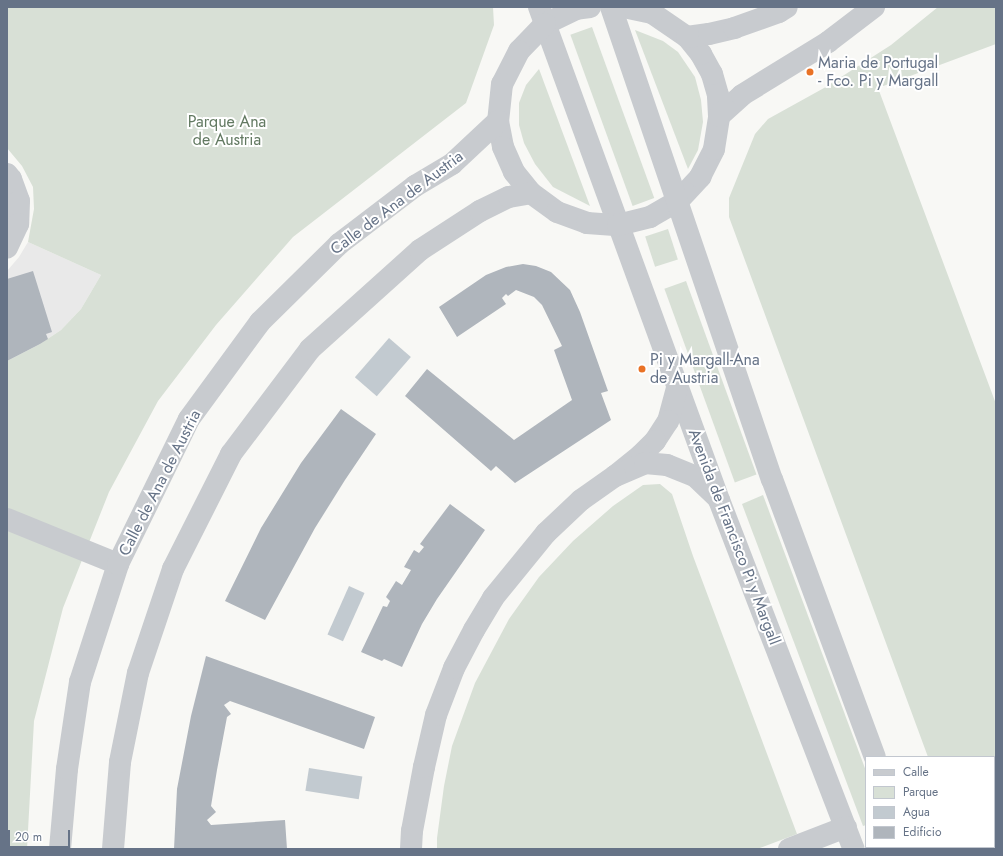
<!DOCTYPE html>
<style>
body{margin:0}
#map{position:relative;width:1003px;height:856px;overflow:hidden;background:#f8f8f5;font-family:Jost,sans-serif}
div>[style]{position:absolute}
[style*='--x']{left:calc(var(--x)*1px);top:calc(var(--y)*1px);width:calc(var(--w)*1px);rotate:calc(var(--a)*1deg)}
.built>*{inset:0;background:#e9e9e9}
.green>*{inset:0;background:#d8e0d6;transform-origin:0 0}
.water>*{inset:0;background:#c2cad0;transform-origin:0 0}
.building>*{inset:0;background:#afb5bc}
.minor>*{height:22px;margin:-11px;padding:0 11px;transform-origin:11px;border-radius:11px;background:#c8cbcf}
.dots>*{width:11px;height:11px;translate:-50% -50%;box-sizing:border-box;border:2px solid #fff;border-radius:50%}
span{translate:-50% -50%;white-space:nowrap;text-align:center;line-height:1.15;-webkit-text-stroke:4px #fff;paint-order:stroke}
.poi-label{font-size:16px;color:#667387}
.left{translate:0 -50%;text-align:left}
.park-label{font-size:16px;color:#627961}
.street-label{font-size:16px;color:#667387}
.frame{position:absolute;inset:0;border:8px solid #667387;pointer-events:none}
.legend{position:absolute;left:865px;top:756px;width:130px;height:92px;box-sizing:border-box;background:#fff;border:1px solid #c2c7cf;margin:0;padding:5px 7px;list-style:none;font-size:12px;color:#667387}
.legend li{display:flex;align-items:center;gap:8px;height:20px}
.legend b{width:20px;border:1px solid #c2c7cf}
.scale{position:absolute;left:8px;top:830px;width:62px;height:18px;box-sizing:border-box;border:2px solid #667387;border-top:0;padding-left:5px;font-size:12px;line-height:14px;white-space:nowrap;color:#667387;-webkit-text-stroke:3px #fff;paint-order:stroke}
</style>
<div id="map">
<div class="built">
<div style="clip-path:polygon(28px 242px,101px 275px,81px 309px,61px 330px,40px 344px,7px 361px,7px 271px,19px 257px)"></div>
</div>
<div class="green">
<div style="clip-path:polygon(7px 7px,493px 7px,494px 25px,466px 103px,293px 237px,216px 325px,158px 401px,109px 492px,63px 608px,34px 721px,27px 849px,7px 849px,7px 361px,40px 344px,61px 330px,81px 309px,101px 275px,28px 242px,34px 209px,33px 187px,22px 166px,7px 148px)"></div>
<div style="clip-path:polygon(938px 7px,996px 7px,996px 44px,878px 88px,996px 404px,996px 769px,994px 770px,994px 757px,928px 757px,729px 217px,729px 198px,755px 134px,768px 119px,824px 88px,891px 45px)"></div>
<div style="left:592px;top:27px;width:182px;height:23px;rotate:70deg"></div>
<div style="clip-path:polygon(635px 30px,663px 41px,678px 52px,695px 77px,701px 100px,703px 122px,698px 150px,688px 169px)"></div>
<div style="clip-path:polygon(539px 69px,590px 206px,553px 187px,535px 164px,524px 143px,519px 125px,519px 103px,526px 85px)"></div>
<div style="left:668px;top:229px;width:32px;height:24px;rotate:72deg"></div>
<div style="left:686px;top:281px;width:206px;height:23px;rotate:70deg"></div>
<div style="clip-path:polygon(660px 484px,672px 494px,693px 556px,797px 834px,757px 849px,437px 849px,437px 838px,444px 786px,452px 746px,475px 683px,509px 619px,539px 577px,573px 541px,613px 506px,643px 485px)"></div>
<div style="clip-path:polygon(763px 495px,866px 771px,866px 825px,863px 826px,742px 504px)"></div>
</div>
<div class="water">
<div style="left:389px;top:338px;width:29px;height:52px;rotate:41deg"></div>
<div style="left:349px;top:586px;width:17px;height:53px;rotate:24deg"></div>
<div style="left:309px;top:768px;width:54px;height:23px;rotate:9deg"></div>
</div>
<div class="building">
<div style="clip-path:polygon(523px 264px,536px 266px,551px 272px,570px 290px,580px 312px,608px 391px,601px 393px,611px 420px,515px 483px,496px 466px,491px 471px,405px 396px,427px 369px,514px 440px,572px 400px,554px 350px,562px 346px,542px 305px,534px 297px,516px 290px,508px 296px,506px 294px,502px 298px,506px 304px,457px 337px,439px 307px,486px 275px,506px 267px)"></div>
<div style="clip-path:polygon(33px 271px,52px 332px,46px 334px,48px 339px,40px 344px,7px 361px,7px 279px)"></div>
<div style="clip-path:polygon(341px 409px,376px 434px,345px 480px,315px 528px,265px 620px,225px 601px,261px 528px,301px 463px)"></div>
<div style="clip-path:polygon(450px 504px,485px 530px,437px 599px,422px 624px,402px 667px,384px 659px,382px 661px,361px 652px,383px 606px,387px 607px,390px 601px,386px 597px,396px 581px,402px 585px,411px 570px,404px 567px,414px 550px,419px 553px,424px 547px,420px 544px)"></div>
<div style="clip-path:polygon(206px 656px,375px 717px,364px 749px,230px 701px,224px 705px,231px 714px,227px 717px,217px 770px,211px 806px,216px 812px,207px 820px,211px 825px,285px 820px,287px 849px,174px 849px,177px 789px,191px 716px)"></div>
</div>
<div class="minor">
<div style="--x:539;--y:7;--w:525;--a:69.94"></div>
<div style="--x:719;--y:500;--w:374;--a:68.9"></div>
<div style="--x:590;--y:7;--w:14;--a:172"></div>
<div style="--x:576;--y:9;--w:34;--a:154"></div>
<div style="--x:545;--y:24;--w:37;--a:134"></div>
<div style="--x:519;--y:51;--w:37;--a:117"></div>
<div style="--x:502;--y:84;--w:37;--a:96"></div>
<div style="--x:498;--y:121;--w:26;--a:79"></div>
<div style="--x:503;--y:147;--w:27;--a:66"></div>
<div style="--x:514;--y:172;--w:27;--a:51"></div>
<div style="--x:531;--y:193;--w:32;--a:36"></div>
<div style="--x:557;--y:212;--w:32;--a:20"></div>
<div style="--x:587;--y:223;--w:31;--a:4"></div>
<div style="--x:618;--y:225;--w:33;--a:-14"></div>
<div style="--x:650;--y:217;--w:32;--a:-30"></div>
<div style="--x:678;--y:201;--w:33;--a:-47"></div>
<div style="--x:700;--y:177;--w:31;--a:-63"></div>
<div style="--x:714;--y:149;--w:33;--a:-81"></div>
<div style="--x:719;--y:116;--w:21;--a:-93"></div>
<div style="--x:718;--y:95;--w:22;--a:-106"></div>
<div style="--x:712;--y:74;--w:23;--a:-119"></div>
<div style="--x:701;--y:54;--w:22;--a:-129"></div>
<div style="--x:687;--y:37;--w:42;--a:-145.6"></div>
<div style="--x:652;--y:13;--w:29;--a:-168"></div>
<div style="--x:611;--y:7;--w:499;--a:71.2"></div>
<div style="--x:772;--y:479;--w:296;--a:69.7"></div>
<div style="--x:687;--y:37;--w:22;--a:-8"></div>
<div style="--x:709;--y:34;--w:26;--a:-13"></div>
<div style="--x:734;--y:28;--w:48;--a:-19.6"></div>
<div style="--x:779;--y:12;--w:9;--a:-32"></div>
<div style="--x:719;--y:116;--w:31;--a:-42"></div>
<div style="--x:742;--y:95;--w:101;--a:-31.6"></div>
<div style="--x:828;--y:42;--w:58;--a:-37.3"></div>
<div style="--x:7;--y:174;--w:6;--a:51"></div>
<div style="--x:11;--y:179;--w:23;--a:70"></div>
<div style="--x:19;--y:201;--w:23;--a:92"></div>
<div style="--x:18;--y:224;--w:26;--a:115"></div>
<div style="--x:677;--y:388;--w:34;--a:105"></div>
<div style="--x:668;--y:421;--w:24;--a:123"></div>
<div style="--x:655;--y:441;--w:20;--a:135"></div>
<div style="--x:641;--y:455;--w:33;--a:141"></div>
<div style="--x:615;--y:476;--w:33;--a:-23"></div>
<div style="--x:645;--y:463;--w:22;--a:5"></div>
<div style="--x:667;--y:465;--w:31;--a:22"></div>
<div style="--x:696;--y:477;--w:28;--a:44"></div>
<div style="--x:7;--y:519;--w:120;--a:22.1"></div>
<div style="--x:994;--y:808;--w:2;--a:-27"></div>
<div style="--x:907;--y:847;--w:2;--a:63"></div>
<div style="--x:60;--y:849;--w:80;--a:-85"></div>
<div style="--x:67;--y:769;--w:88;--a:-81.5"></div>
<div style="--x:80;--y:682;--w:124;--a:-72.1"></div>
<div style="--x:118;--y:564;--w:161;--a:-63.9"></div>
<div style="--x:189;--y:419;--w:120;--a:-53.8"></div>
<div style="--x:260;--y:322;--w:111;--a:-44.6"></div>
<div style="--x:339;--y:244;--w:96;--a:-37.3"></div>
<div style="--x:415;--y:186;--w:43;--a:-30.7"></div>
<div style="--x:452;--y:164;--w:63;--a:-43.1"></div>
<div style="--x:113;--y:849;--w:87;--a:-85.4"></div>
<div style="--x:120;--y:762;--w:91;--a:-78.6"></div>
<div style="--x:138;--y:673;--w:110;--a:-71.4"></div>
<div style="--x:173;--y:569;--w:129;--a:-63.2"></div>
<div style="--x:231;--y:454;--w:131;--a:-53"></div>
<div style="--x:310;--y:349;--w:148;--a:-42"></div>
<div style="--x:420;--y:250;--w:72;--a:-33"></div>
<div style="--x:480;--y:211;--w:32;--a:-26"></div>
<div style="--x:509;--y:197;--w:22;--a:-10"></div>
<div style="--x:411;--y:849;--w:18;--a:-87"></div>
<div style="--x:412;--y:831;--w:65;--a:-79.4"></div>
<div style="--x:424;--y:767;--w:53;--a:-77"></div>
<div style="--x:436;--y:715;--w:50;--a:-69"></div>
<div style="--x:454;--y:668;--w:43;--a:-62.2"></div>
<div style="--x:474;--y:630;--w:37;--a:-59"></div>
<div style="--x:493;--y:598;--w:84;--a:-50.8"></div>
<div style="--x:546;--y:533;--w:48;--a:-43.3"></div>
<div style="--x:581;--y:500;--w:42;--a:-35.2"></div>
<div style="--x:789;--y:849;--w:61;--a:-21.1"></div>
<div style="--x:955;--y:849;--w:2;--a:-90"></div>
<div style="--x:975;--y:849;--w:5;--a:-22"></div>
</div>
<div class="dots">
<div style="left:810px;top:72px;background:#e97225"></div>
<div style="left:642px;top:369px;background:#e97225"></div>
</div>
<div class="poi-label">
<span class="left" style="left:818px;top:72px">Maria de Portugal<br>- Fco. Pi y Margall</span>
<span class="left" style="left:650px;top:369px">Pi y Margall-Ana<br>de Austria</span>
</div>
<div class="park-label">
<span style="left:227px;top:131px">Parque Ana<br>de Austria</span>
</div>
<div class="street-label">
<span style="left:397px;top:203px;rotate:-37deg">Calle de Ana de Austria</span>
<span style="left:160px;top:483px;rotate:-63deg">Calle de Ana de Austria</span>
<span style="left:734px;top:537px;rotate:69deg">Avenida de Francisco Pi y Margall</span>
</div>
<div class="frame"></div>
<ul class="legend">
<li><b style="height:5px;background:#c8cbcf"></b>Calle</li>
<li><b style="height:11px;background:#d8e0d6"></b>Parque</li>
<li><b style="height:11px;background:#c2cad0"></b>Agua</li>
<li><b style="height:11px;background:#afb5bc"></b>Edificio</li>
</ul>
<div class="scale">20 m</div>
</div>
